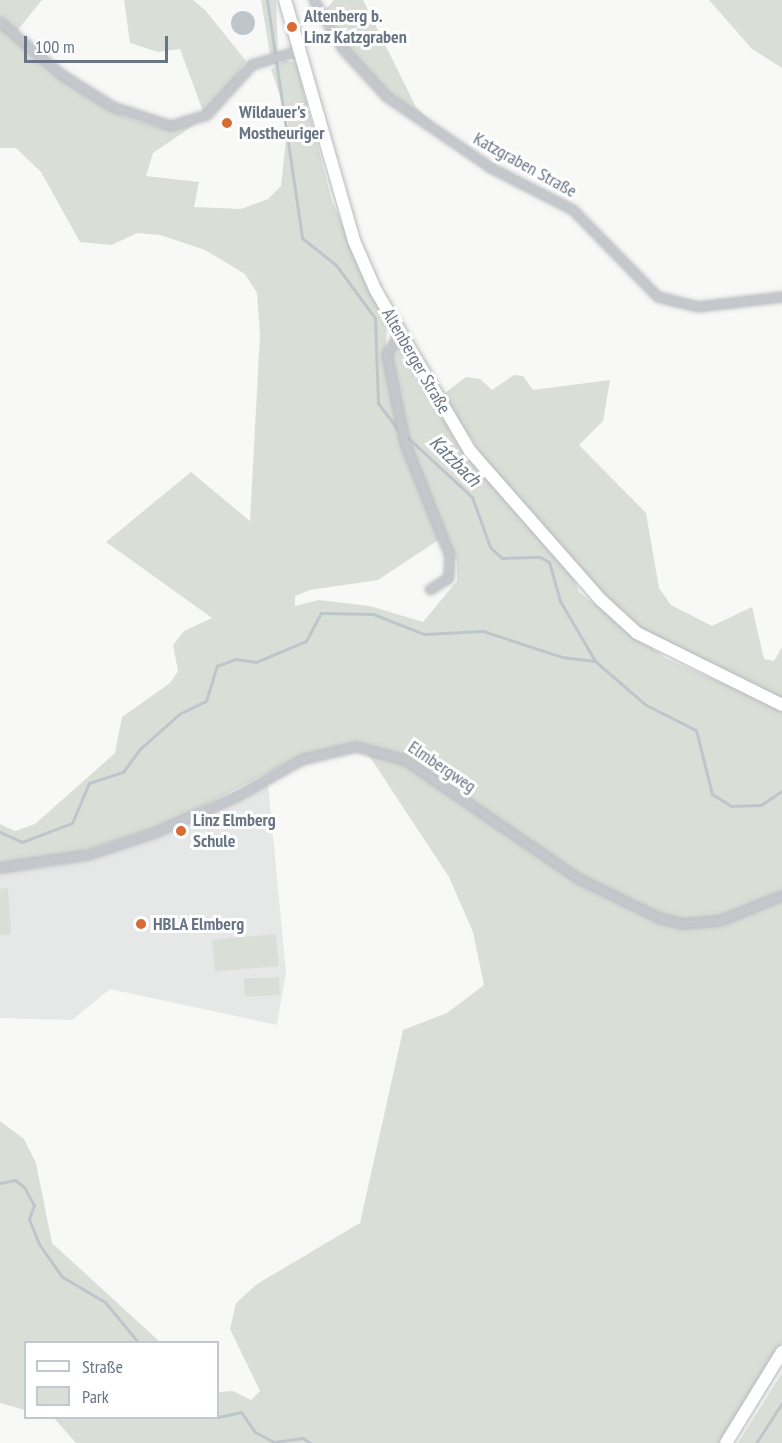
<!DOCTYPE html>
<meta charset="utf-8">
<style>
body{margin:0}
#map{position:relative;width:782px;height:1443px;overflow:hidden;background:#f8f8f6;font-family:"PT Sans Narrow",sans-serif}
div>[style]{position:absolute}
[style*='--x']{left:calc(var(--x)*1px);top:calc(var(--y)*1px);width:calc(var(--w)*1px);rotate:calc(var(--a)*1deg)}
.built>*{inset:0;background:#e6e7e7}
.green>*{inset:0;background:#d9dfd7;transform-origin:0 0}
.water>*{inset:0;background:#bec6cc}
.round{border-radius:50%}
.stream>*{height:3px;margin:-1.5px;padding:0 1.5px;transform-origin:1.5px;border-radius:1.5px;background:#bec6cc}
.roads{filter:drop-shadow(0 0 2px #b7babf) drop-shadow(0 0 2px #b7babf)}
.street>*{height:8px;margin:-4px;padding:0 4px;transform-origin:4px;border-radius:4px;background:#c4c7cb}
.secondary>*{height:12px;margin:-6px;padding:0 6px;transform-origin:6px;border-radius:6px;background:#fff}
.dots>*{width:16px;height:16px;translate:-50% -50%;box-sizing:border-box;border:3px solid #fff;border-radius:50%}
span{translate:-50% -50%;white-space:nowrap;text-align:center;line-height:1.15;-webkit-text-stroke:6px #fff;paint-order:stroke}
.poi-label{font-size:18px;color:#697585;font-weight:700}
.left{translate:0 -50%;text-align:left}
.street-label{font-size:18px;color:#697585}
.water-label{font-size:20px;color:#657680;font-style:italic}
.legend{position:absolute;left:24px;top:1341px;width:195px;height:78px;box-sizing:border-box;background:#fff;border:2px solid #c3c8ce;margin:0;padding:8px 10px;list-style:none;font-size:18px;color:#697585}
.legend li{display:flex;align-items:center;gap:12px;height:30px}
.legend b{width:30px;border:2px solid #c3c8ce}
.scale{position:absolute;left:24px;top:36px;width:144px;height:27px;box-sizing:border-box;border:3px solid #697585;border-top:0;padding-left:8px;font-size:18px;line-height:21px;white-space:nowrap;color:#697585;-webkit-text-stroke:4px #fff;paint-order:stroke}
</style>
<div id="map">
<div class="built">
<div style="clip-path:polygon(268px 784px,286px 972px,277px 1025px,110px 989px,72px 1020px,0 1018px,0 872px,58px 865px,140px 842px)"></div>
</div>
<div class="green">
<div style="clip-path:polygon(0 0,42px 0,17px 31px,0 17px)"></div>
<div style="clip-path:polygon(124px 0,193px 0,206px 11px,246px 61px,217px 104px,204px 114px,180px 49px,158px 52px,130px 43px)"></div>
<div style="clip-path:polygon(261px 0,276px 0,278px 52px,270px 54px)"></div>
<div style="clip-path:polygon(334px 0,363px 0,416px 107px,437px 128px,383px 89px,349px 50px,326px 9px)"></div>
<div style="clip-path:polygon(709px 0,782px 0,782px 68px,752px 49px)"></div>
<div style="clip-path:polygon(0 27px,124px 117px,156px 127px,194px 125px,153px 153px,146px 176px,199px 182px,194px 207px,241px 209px,268px 199px,281px 186px,288px 120px,271px 69px,284px 61px,296px 62px,332px 201px,387px 326px,385px 364px,421px 493px,440px 539px,378px 580px,310px 590px,295px 596px,295px 606px,319px 600px,370px 606px,423px 622px,457px 581px,457px 562px,409px 445px,393px 378px,390px 350px,397px 341px,462px 449px,571px 571px,579px 592px,665px 658px,782px 709px,782px 1343px,721px 1443px,76px 1443px,54px 1418px,218px 1418px,218px 1392px,233px 1391px,251px 1400px,260px 1391px,230px 1329px,236px 1303px,257px 1284px,360px 1223px,403px 1030px,447px 1013px,484px 985px,473px 932px,449px 877px,360px 742px,301px 756px,165px 825px,68px 856px,0 864px,0 824px,15px 831px,35px 824px,115px 753px,122px 717px,170px 683px,178px 671px,173px 645px,184px 631px,212px 618px,106px 542px,191px 472px,250px 521px,260px 334px,257px 293px,245px 274px,205px 250px,160px 235px,137px 233px,112px 245px,80px 242px,41px 172px,16px 148px,0 148px)"></div>
<div style="clip-path:polygon(514px 375px,523px 376px,533px 390px,610px 380px,603px 421px,579px 445px,646px 513px,659px 588px,671px 605px,712px 626px,752px 607px,764px 659px,774px 661px,782px 647px,782px 699px,646px 632px,624px 616px,492px 470px,442px 395px,466px 377px,480px 379px,492px 390px)"></div>
<div style="clip-path:polygon(8px 888px,11px 934px,0 935px,0 889px)"></div>
<div style="left:276px;top:934px;width:32px;height:64px;rotate:85deg"></div>
<div style="left:279px;top:977px;width:18px;height:35px;rotate:87deg"></div>
<div style="clip-path:polygon(0 1121px,24px 1139px,36px 1163px,52px 1243px,160px 1342px,26px 1342px,25px 1410px,0 1403px)"></div>
<div style="clip-path:polygon(782px 1373px,782px 1443px,738px 1443px)"></div>
</div>
<div class="water">
<div class="round" style="left:231px;top:11px;width:24px;height:24px"></div>
</div>
<div class="stream">
<div style="--x:267;--y:0;--w:241;--a:81.6"></div>
<div style="--x:302;--y:238;--w:43;--a:38.5"></div>
<div style="--x:336;--y:265;--w:66;--a:53.7"></div>
<div style="--x:375;--y:318;--w:85;--a:88"></div>
<div style="--x:378;--y:403;--w:36;--a:53"></div>
<div style="--x:406;--y:436;--w:90;--a:42.7"></div>
<div style="--x:472;--y:497;--w:53;--a:70.2"></div>
<div style="--x:490;--y:547;--w:16;--a:43"></div>
<div style="--x:502;--y:558;--w:38;--a:-2"></div>
<div style="--x:540;--y:557;--w:10;--a:29"></div>
<div style="--x:549;--y:562;--w:41;--a:74.2"></div>
<div style="--x:560;--y:601;--w:69;--a:59.7"></div>
<div style="--x:595;--y:661;--w:67;--a:40.8"></div>
<div style="--x:646;--y:705;--w:56;--a:26.6"></div>
<div style="--x:696;--y:730;--w:66;--a:76"></div>
<div style="--x:712;--y:794;--w:22;--a:32"></div>
<div style="--x:731;--y:806;--w:30;--a:-2"></div>
<div style="--x:761;--y:805;--w:25;--a:-34"></div>
<div style="--x:0;--y:832;--w:24;--a:24"></div>
<div style="--x:22;--y:842;--w:53;--a:-20.8"></div>
<div style="--x:72;--y:823;--w:43;--a:-67"></div>
<div style="--x:89;--y:783;--w:36;--a:-18"></div>
<div style="--x:123;--y:772;--w:29;--a:-54"></div>
<div style="--x:140;--y:749;--w:52;--a:-41.9"></div>
<div style="--x:179;--y:714;--w:30;--a:-26"></div>
<div style="--x:206;--y:701;--w:37;--a:-73"></div>
<div style="--x:217;--y:666;--w:19;--a:-21"></div>
<div style="--x:235;--y:659;--w:21;--a:8"></div>
<div style="--x:256;--y:662;--w:54;--a:-22.8"></div>
<div style="--x:306;--y:641;--w:32;--a:-62"></div>
<div style="--x:321;--y:613;--w:52;--a:1.1"></div>
<div style="--x:373;--y:614;--w:55;--a:21.4"></div>
<div style="--x:424;--y:634;--w:59;--a:-2.9"></div>
<div style="--x:483;--y:631;--w:83;--a:18.2"></div>
<div style="--x:562;--y:657;--w:33;--a:7"></div>
<div style="--x:0;--y:1183;--w:15;--a:-11"></div>
<div style="--x:15;--y:1180;--w:11;--a:38"></div>
<div style="--x:24;--y:1187;--w:21;--a:61"></div>
<div style="--x:34;--y:1205;--w:15;--a:110"></div>
<div style="--x:29;--y:1219;--w:27;--a:68"></div>
<div style="--x:39;--y:1244;--w:39;--a:55"></div>
<div style="--x:61;--y:1276;--w:51;--a:30.6"></div>
<div style="--x:105;--y:1302;--w:52;--a:50.5"></div>
<div style="--x:218;--y:1417;--w:24;--a:-12"></div>
<div style="--x:241;--y:1412;--w:24;--a:55"></div>
<div style="--x:255;--y:1432;--w:21;--a:28"></div>
<div style="--x:274;--y:1442;--w:29;--a:-8"></div>
<div style="--x:303;--y:1438;--w:9;--a:36"></div>
<div style="--x:756;--y:1443;--w:48;--a:-57"></div>
</div>
<div class="roads">
<div class="street">
<div style="--x:314;--y:0;--w:57;--a:59.4"></div>
<div style="--x:343;--y:49;--w:65;--a:47.5"></div>
<div style="--x:387;--y:97;--w:126;--a:34.3"></div>
<div style="--x:491;--y:168;--w:92;--a:27.1"></div>
<div style="--x:573;--y:210;--w:122;--a:45.7"></div>
<div style="--x:658;--y:297;--w:41;--a:14"></div>
<div style="--x:698;--y:307;--w:85;--a:-6.8"></div>
<div style="--x:0;--y:22;--w:82;--a:40.5"></div>
<div style="--x:62;--y:75;--w:60;--a:32.1"></div>
<div style="--x:113;--y:107;--w:61;--a:18.1"></div>
<div style="--x:171;--y:126;--w:38;--a:-17"></div>
<div style="--x:207;--y:115;--w:67;--a:-48"></div>
<div style="--x:252;--y:65;--w:49;--a:-16.6"></div>
<div style="--x:400;--y:333;--w:26;--a:121"></div>
<div style="--x:387;--y:355;--w:90;--a:78.4"></div>
<div style="--x:405;--y:443;--w:122;--a:68.3"></div>
<div style="--x:450;--y:556;--w:22;--a:93"></div>
<div style="--x:449;--y:578;--w:22;--a:148"></div>
<div style="--x:0;--y:868;--w:89;--a:-8.4"></div>
<div style="--x:88;--y:855;--w:71;--a:-18.2"></div>
<div style="--x:155;--y:833;--w:91;--a:-24"></div>
<div style="--x:238;--y:796;--w:73;--a:-29.4"></div>
<div style="--x:302;--y:760;--w:56;--a:-13.5"></div>
<div style="--x:356;--y:747;--w:51;--a:14.9"></div>
<div style="--x:405;--y:760;--w:211;--a:34.4"></div>
<div style="--x:579;--y:879;--w:89;--a:26"></div>
<div style="--x:659;--y:918;--w:25;--a:14"></div>
<div style="--x:683;--y:924;--w:37;--a:-5"></div>
<div style="--x:720;--y:921;--w:67;--a:-22"></div>
</div>
<div class="secondary">
<div style="--x:285;--y:0;--w:251;--a:74"></div>
<div style="--x:354;--y:241;--w:55;--a:66.3"></div>
<div style="--x:376;--y:291;--w:186;--a:59.6"></div>
<div style="--x:470;--y:451;--w:198;--a:48.7"></div>
<div style="--x:601;--y:600;--w:49;--a:42.5"></div>
<div style="--x:637;--y:633;--w:162;--a:26.4"></div>
<div style="--x:726;--y:1443;--w:107;--a:-58.4"></div>
</div>
</div>
<div class="dots">
<div style="left:292px;top:27px;background:#d96b34"></div>
<div style="left:227px;top:123px;background:#d96b34"></div>
<div style="left:181px;top:831px;background:#d96b34"></div>
<div style="left:141px;top:924px;background:#d96b34"></div>
</div>
<div class="poi-label">
<span class="left" style="left:304px;top:27px">Altenberg b.<br>Linz Katzgraben</span>
<span class="left" style="left:239px;top:123px">Wildauer's<br>Mostheuriger</span>
<span class="left" style="left:193px;top:831px">Linz Elmberg<br>Schule</span>
<span class="left" style="left:153px;top:924px">HBLA Elmberg</span>
</div>
<div class="street-label">
<span style="left:525px;top:165px;rotate:29deg">Katzgraben Straße</span>
<span style="left:416px;top:361px;rotate:60deg">Altenberger Straße</span>
<span style="left:442px;top:767px;rotate:34deg">Elmbergweg</span>
</div>
<div class="water-label">
<span style="left:455px;top:461px;rotate:45deg">Katzbach</span>
</div>
<ul class="legend">
<li><b style="height:8px;background:#fff"></b>Straße</li>
<li><b style="height:16px;background:#d9dfd7"></b>Park</li>
</ul>
<div class="scale">100 m</div>
</div>
